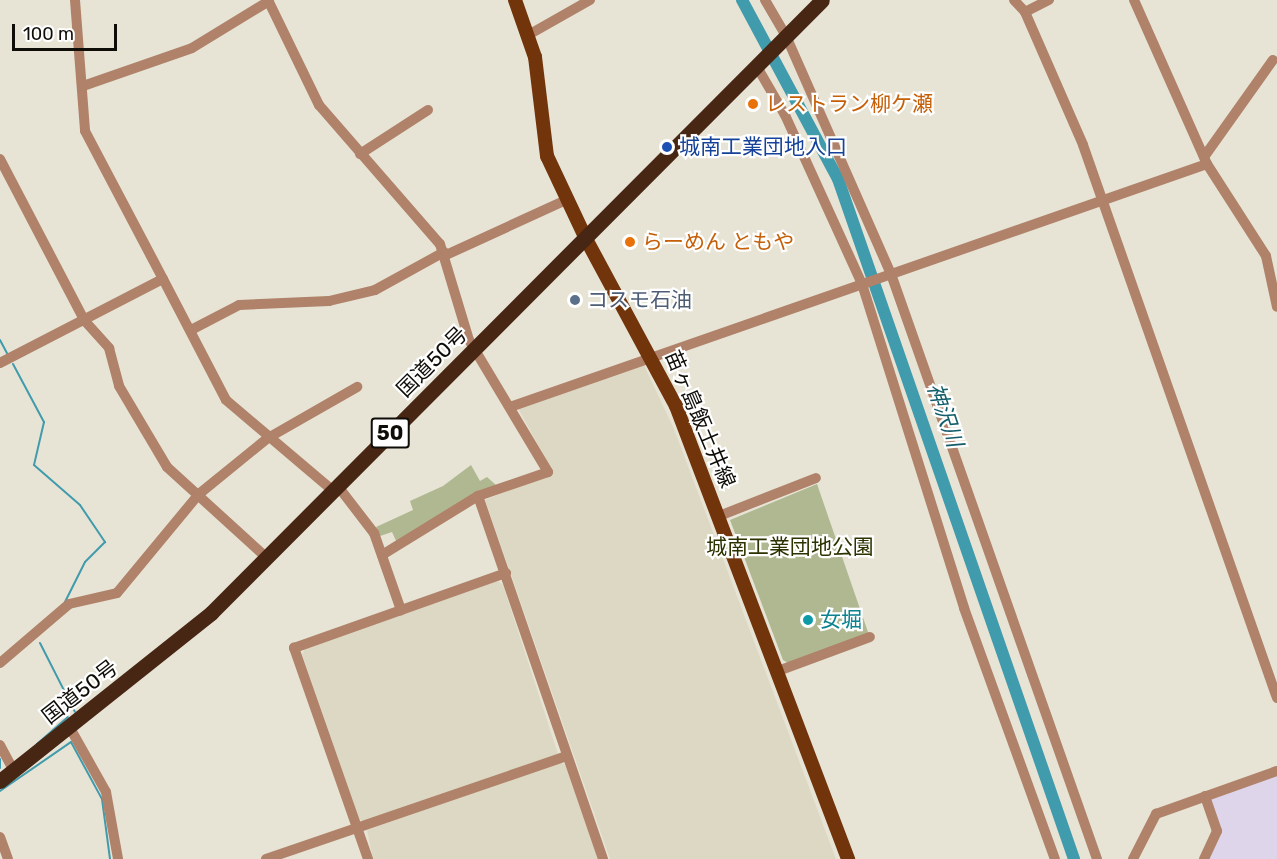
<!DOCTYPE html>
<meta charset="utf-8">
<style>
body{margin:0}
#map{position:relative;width:1277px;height:859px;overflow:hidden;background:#e7e4d6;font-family:Rubik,"Noto Sans JP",sans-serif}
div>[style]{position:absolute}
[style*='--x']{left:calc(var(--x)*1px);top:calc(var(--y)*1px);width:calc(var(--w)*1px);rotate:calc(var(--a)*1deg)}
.built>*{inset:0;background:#ddd8c3}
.education>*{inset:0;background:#dfd5ea}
.green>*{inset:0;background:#b0b891}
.stream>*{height:2px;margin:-1px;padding:0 1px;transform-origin:1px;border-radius:1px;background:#409bac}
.river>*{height:12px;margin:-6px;padding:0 6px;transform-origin:6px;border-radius:6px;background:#409bac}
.minor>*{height:10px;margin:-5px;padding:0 5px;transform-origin:5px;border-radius:5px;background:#b0826a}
.major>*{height:14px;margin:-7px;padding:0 7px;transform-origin:7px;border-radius:7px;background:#72340b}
.highway>*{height:15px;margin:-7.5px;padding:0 7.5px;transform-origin:7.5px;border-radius:7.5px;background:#482614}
.dots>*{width:16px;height:16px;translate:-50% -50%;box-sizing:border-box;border:3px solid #fff;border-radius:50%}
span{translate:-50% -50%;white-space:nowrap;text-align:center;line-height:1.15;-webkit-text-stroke:4.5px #fff;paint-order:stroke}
.shield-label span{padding:2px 4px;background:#fff;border:2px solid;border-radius:4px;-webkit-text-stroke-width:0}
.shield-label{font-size:20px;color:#0e0d08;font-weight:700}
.food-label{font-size:21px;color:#c56008}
.left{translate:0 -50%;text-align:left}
.transit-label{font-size:21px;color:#164399}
.service-label{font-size:21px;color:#4e5e75}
.street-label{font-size:21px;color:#0e0d08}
.park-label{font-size:21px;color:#2d3300}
.culture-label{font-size:21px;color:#0d838f}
.water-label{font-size:22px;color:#145e6b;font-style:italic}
.scale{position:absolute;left:12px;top:24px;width:105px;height:27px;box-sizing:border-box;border:3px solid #0e0d08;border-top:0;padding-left:8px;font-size:18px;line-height:21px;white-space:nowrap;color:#0e0d08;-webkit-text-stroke:4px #fff;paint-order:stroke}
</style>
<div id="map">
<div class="built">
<div style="clip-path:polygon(644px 365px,674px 429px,836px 859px,610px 859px,485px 500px,553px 473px,518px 408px)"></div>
<div style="clip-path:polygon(498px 581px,503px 585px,558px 754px,365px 822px,359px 819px,302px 654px,305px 649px)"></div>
<div style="clip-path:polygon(560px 762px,565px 765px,598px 859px,373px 859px,367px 830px)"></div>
</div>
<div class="education">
<div style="clip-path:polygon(1277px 774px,1277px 859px,1208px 859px,1220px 830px,1209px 800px)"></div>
</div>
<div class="green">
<div style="clip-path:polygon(471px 465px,480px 481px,487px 477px,496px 485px,397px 543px,392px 532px,380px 536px,376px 527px,413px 510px,410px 501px,443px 486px)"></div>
<div style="clip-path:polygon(817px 484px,869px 635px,788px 663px,783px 660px,730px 520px)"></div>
</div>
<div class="stream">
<div style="--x:0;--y:340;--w:15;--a:62"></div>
<div style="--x:13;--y:364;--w:66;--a:61.9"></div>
<div style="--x:44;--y:422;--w:44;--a:103.1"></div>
<div style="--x:34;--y:465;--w:61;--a:41"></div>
<div style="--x:80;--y:505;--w:45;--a:56"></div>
<div style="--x:105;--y:542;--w:28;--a:135"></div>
<div style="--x:85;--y:562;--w:45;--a:116.6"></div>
<div style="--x:40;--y:643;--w:77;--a:63.1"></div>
<div style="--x:37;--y:744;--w:41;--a:-41.1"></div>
<div style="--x:0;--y:759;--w:9;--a:90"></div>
<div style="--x:0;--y:791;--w:86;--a:-34.6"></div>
<div style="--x:71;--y:742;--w:65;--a:61.5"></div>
<div style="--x:102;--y:799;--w:61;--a:82.4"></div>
</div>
<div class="river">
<div style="--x:742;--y:0;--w:203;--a:61.8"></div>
<div style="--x:838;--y:179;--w:720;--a:70.86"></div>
</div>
<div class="minor">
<div style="--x:75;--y:0;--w:131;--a:85.6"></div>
<div style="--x:85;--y:131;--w:167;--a:62.2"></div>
<div style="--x:163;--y:279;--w:136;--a:62.5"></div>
<div style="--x:226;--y:400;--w:139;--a:40.3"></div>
<div style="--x:268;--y:0;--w:117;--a:64.1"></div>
<div style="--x:319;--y:105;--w:184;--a:49"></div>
<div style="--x:440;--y:244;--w:100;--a:73.2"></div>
<div style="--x:469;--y:340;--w:154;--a:59.1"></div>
<div style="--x:548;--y:472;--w:74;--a:161.1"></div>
<div style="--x:478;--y:496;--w:384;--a:71"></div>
<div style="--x:765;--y:0;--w:42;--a:59.7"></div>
<div style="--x:786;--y:36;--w:260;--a:66.2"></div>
<div style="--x:891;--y:274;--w:620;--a:70.6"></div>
<div style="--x:1014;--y:0;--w:16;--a:47"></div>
<div style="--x:1025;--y:12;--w:145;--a:66.4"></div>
<div style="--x:1083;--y:145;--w:586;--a:70.67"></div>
<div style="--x:1134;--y:0;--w:180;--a:66"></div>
<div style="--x:1207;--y:164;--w:109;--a:57.3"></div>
<div style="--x:1266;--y:256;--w:52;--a:77.8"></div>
<div style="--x:1025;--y:12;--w:27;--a:-27"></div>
<div style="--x:530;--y:34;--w:69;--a:-29.5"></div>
<div style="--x:756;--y:65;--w:58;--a:59.9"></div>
<div style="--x:785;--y:115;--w:186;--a:65.5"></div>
<div style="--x:862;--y:284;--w:340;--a:72.5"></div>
<div style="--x:964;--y:608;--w:267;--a:70.1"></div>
<div style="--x:83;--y:86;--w:115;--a:-19.2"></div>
<div style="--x:192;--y:48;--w:90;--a:-31.4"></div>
<div style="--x:360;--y:154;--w:81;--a:-32.9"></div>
<div style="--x:1204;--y:157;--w:119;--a:-54.6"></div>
<div style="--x:0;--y:159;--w:182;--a:62.4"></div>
<div style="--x:84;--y:320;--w:38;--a:48"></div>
<div style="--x:109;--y:348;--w:39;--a:75"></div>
<div style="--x:119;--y:386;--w:94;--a:59.3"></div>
<div style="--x:167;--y:467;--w:134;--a:42.3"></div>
<div style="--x:446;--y:255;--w:132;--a:-24.6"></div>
<div style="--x:191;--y:330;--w:54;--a:-27.5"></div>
<div style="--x:239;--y:305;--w:90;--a:-2.5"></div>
<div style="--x:329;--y:301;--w:47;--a:-13.4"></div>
<div style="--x:375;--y:290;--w:79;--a:-28.8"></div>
<div style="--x:0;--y:363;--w:183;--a:-27.3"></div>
<div style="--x:510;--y:407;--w:738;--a:-19.22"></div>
<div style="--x:337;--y:485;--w:61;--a:52.4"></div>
<div style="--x:374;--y:533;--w:82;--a:70.7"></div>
<div style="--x:719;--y:516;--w:104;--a:-21.4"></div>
<div style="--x:382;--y:555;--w:113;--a:-31.6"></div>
<div style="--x:0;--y:663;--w:91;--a:-40.5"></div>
<div style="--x:69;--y:604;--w:49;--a:-12.9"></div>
<div style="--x:117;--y:593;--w:129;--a:-50.4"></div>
<div style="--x:199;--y:494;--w:89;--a:-39.1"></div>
<div style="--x:268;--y:438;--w:103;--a:-29.8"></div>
<div style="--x:778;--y:671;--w:98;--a:-20.3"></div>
<div style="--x:70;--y:728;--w:73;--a:60.6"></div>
<div style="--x:106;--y:792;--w:68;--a:79.8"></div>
<div style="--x:0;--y:745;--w:30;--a:62"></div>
<div style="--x:0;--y:837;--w:23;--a:70"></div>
<div style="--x:266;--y:859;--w:317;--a:-18.9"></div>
<div style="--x:368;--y:859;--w:224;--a:-109.3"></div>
<div style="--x:294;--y:648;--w:225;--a:-19.5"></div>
<div style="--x:1133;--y:859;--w:51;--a:-62.9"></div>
<div style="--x:1156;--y:814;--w:128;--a:-19.6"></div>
<div style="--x:1204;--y:859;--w:31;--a:-65"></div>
<div style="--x:1217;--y:831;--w:37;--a:-109"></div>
</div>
<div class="major">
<div style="--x:515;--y:0;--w:60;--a:70.7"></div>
<div style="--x:535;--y:57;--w:100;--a:83.1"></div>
<div style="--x:547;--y:156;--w:92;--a:64.8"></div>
<div style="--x:586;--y:239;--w:190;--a:61.7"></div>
<div style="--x:676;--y:406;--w:485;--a:69.2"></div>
</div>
<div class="highway">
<div style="--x:0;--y:781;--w:270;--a:-38.5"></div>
<div style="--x:211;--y:613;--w:865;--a:-45.09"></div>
</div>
<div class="dots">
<div style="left:753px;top:104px;background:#e8710a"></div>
<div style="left:667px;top:147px;background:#1a4fb4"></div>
<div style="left:630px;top:242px;background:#e8710a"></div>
<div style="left:575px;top:300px;background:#5c6f8a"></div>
<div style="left:808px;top:620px;background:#0f9aa8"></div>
</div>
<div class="shield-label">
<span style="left:390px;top:433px">50</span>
</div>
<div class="food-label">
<span class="left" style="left:765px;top:104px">レストラン柳ケ瀬</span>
<span class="left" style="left:642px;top:242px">らーめん ともや</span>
</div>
<div class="transit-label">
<span class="left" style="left:679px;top:147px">城南工業団地入口</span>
</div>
<div class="service-label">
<span class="left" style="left:587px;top:300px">コスモ石油</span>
</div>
<div class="street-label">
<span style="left:432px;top:362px;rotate:-45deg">国道50号</span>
<span style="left:700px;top:419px;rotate:67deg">苗ヶ島飯土井線</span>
<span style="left:80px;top:692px;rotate:-38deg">国道50号</span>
</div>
<div class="park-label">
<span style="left:790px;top:547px">城南工業団地公園</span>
</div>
<div class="culture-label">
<span class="left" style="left:820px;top:620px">女堀</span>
</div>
<div class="water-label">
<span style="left:945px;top:415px;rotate:71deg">神沢川</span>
</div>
<div class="scale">100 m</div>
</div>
